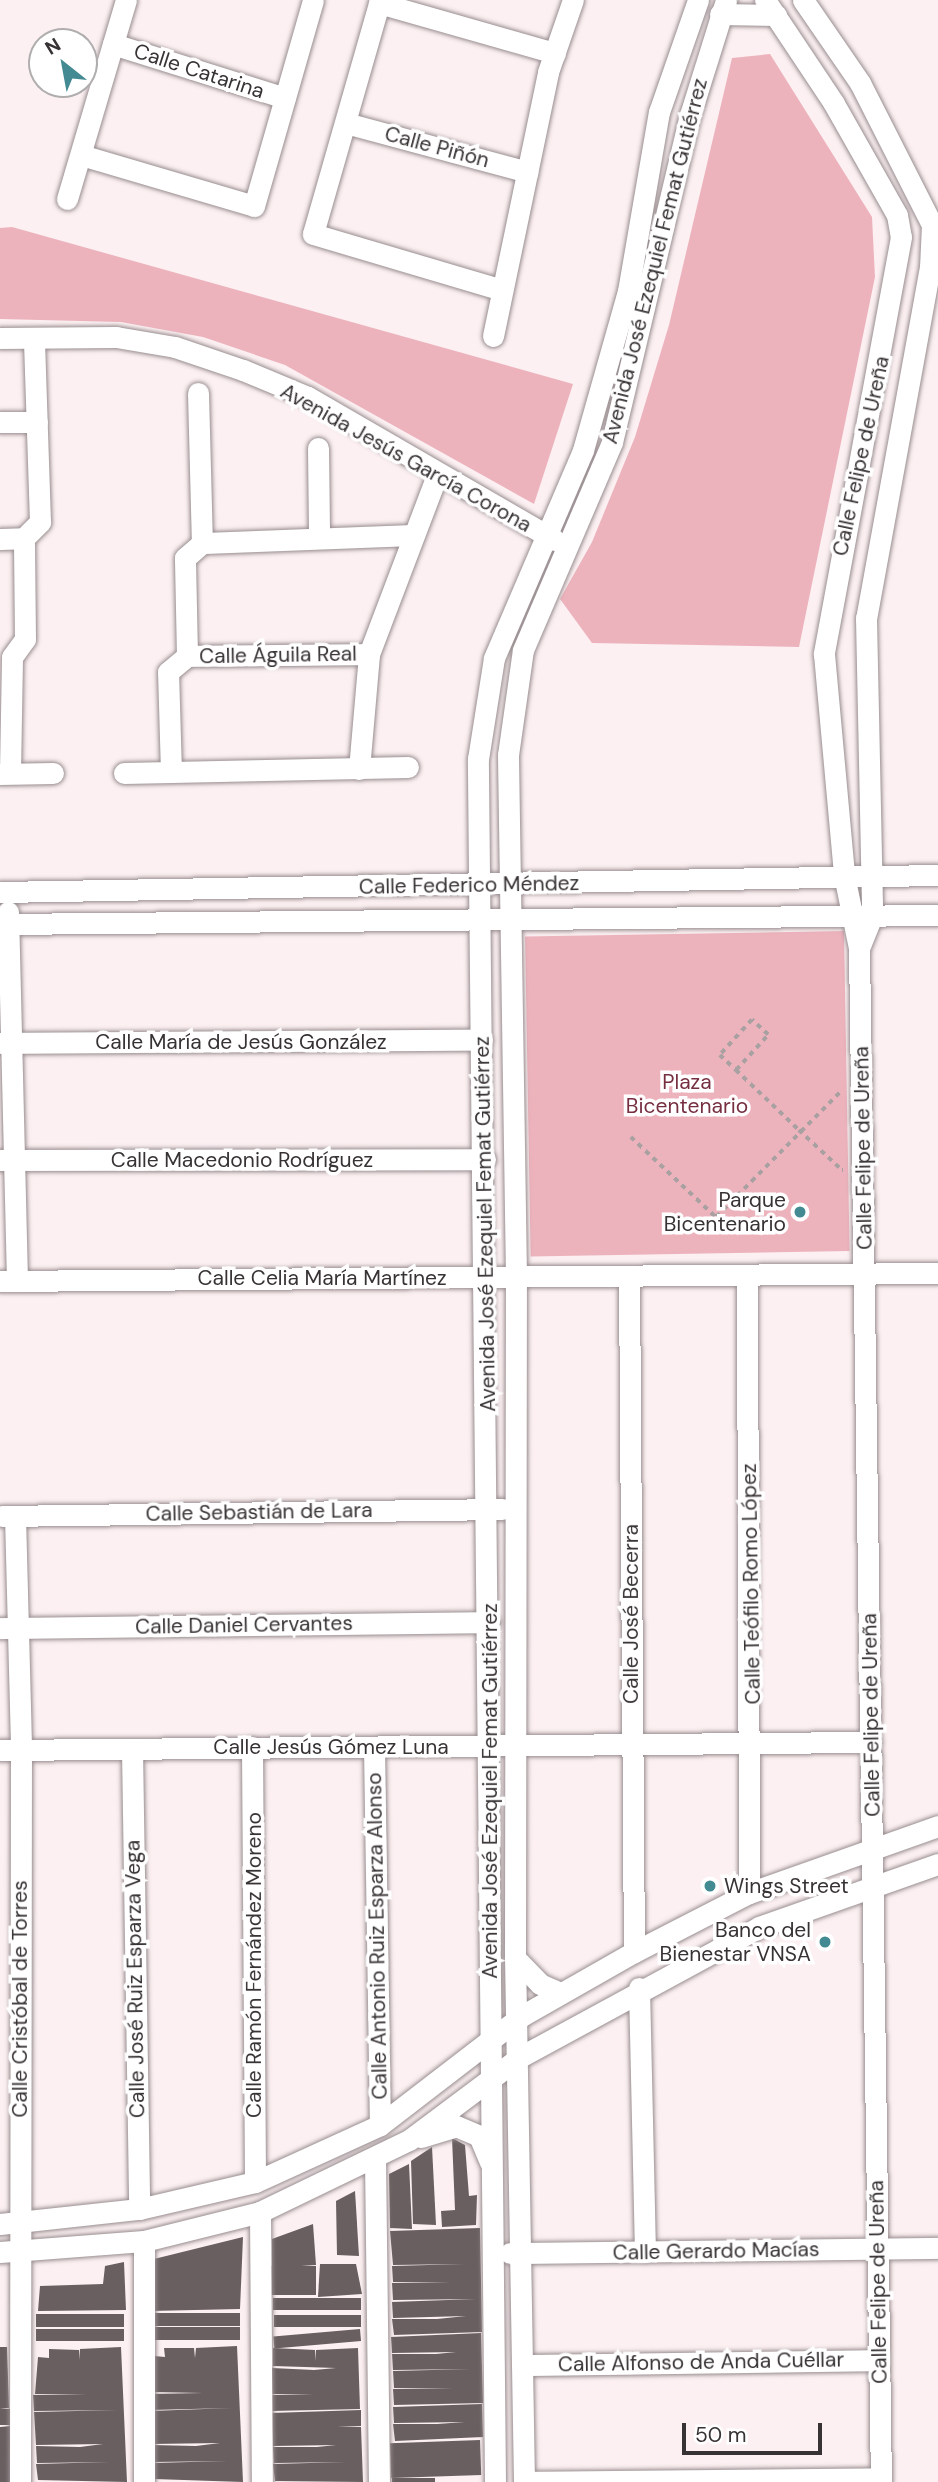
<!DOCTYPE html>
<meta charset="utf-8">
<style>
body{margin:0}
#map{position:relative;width:938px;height:2482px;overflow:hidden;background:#fcf0f2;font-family:"DM Sans",sans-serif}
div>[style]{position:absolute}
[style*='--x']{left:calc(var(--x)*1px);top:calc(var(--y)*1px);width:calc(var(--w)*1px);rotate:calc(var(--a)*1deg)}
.green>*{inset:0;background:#edb3bd;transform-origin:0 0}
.building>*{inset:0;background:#695f60;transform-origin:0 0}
.path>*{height:3.5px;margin-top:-1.75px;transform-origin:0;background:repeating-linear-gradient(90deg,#a9a0a1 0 5px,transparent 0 10px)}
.roads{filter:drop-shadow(0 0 2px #988d8f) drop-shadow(0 0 2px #988d8f)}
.minor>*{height:21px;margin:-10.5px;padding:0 10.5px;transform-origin:10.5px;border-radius:10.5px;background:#fff}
.dots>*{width:19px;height:19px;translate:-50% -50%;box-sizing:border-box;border:4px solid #fff;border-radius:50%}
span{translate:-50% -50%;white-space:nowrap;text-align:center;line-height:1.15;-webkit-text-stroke:7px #fff;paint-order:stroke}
.street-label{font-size:21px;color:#373233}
.park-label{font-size:21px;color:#762e41}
.poi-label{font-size:21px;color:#373233}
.right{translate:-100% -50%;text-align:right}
.left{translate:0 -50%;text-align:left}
.north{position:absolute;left:28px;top:28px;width:70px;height:70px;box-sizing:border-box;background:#fff;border:2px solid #afadad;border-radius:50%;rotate:329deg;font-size:19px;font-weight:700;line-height:28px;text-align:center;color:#373233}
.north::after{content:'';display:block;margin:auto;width:24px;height:32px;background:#438a92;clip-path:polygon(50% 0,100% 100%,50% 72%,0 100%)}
.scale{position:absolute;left:682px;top:2423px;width:140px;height:32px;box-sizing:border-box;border:4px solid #373233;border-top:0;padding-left:9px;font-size:21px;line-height:24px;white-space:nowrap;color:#373233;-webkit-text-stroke:5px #fff;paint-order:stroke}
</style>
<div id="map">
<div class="green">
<div style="clip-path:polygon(770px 54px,872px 217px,875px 277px,799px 647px,592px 643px,560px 599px,592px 542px,635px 437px,669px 325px,732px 58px)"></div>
<div style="clip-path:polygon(12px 227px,573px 384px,534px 504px,285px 365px,203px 337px,121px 322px,0 319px,0 228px)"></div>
<div style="left:844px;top:931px;width:320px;height:319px;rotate:89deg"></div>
</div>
<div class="building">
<div style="clip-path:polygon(452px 2138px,465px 2145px,469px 2196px,477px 2195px,476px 2225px,442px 2227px,441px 2211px,455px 2210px)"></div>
<div style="clip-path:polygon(432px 2147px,436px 2225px,413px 2224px,411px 2161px)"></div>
<div style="clip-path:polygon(409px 2164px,412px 2229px,390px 2228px,389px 2174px)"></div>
<div style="clip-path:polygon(355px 2191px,359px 2256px,337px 2255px,336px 2201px)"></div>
<div style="clip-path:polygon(313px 2224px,316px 2265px,272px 2268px,272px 2239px)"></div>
<div style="clip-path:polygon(480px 2228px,482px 2332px,394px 2335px,392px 2319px,437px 2319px,466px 2316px,393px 2318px,392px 2302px,476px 2299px,393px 2300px,392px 2283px,451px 2282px,393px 2282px,392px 2266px,465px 2264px,393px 2265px,390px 2231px)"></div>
<div style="clip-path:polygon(243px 2237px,240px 2309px,150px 2311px,154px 2259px)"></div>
<div style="clip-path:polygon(124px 2262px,126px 2310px,38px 2311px,40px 2286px,103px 2284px,105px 2266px)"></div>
<div style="clip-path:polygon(320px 2264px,356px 2264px,362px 2294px,318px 2297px)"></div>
<div style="left:316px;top:2266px;width:29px;height:45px;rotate:90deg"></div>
<div style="left:361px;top:2298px;width:12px;height:88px;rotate:90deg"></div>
<div style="left:240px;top:2313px;width:13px;height:87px;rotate:90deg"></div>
<div style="left:124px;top:2314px;width:13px;height:88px;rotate:90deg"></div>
<div style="left:361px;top:2315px;width:12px;height:87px;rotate:90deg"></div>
<div style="left:240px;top:2327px;width:13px;height:88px;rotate:90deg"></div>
<div style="left:124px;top:2329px;width:12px;height:88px;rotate:90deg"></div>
<div style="left:360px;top:2329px;width:12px;height:87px;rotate:85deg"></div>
<div style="clip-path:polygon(481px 2333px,483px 2403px,394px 2405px,393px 2389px,454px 2388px,394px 2388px,393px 2371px,471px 2369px,393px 2370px,392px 2354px,436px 2354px,456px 2352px,392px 2353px,391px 2337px)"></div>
<div style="clip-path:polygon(237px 2346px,243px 2482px,154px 2479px,152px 2463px,228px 2461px,153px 2462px,152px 2445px,196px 2446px,220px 2443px,152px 2444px,150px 2411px,232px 2408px,150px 2410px,148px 2394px,203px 2393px,151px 2392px,154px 2356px,165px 2357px,164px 2348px,194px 2348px,195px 2358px,196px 2348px)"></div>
<div style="clip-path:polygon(0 2347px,7px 2347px,9px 2408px,0 2409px)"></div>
<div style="clip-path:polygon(121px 2347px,127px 2482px,38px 2480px,36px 2464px,110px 2462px,37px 2463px,36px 2446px,80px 2447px,103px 2444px,36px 2445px,34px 2412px,118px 2410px,34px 2411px,33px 2395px,87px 2394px,35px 2394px,38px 2357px,49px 2358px,49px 2349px,79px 2350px,79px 2360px,80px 2349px)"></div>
<div style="clip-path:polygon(273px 2348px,315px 2350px,316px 2361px,316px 2350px,358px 2348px,360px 2409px,271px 2411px,269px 2395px,314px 2395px,272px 2394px,272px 2368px,314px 2370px,336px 2368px,273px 2366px)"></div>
<div style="clip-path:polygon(482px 2404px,483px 2437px,395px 2441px,393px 2424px,437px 2424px,465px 2422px,394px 2423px,393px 2407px)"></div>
<div style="left:10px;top:2409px;width:16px;height:10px;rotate:90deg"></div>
<div style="clip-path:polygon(361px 2410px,361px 2426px,337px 2427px,361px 2427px,363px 2482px,275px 2481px,273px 2464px,347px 2462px,274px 2463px,273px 2447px,317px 2447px,336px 2445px,273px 2446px,271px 2413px)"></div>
<div style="clip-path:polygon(11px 2426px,13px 2482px,0 2482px,0 2427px)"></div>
<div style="left:480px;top:2440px;width:35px;height:90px;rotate:88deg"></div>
<div style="left:392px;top:2478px;width:43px;height:4px"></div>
</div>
<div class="path">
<div style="--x:736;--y:1070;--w:47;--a:-47.6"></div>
<div style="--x:768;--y:1035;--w:22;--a:-137"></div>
<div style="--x:752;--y:1020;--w:47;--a:132.4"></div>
<div style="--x:720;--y:1055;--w:22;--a:43"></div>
<div style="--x:736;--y:1070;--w:87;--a:43.6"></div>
<div style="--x:799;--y:1130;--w:59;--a:42.9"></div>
<div style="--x:842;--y:1170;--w:1;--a:0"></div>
<div style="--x:631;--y:1137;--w:117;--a:43.3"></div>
<div style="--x:716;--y:1217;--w:179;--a:-45.2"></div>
</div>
<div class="roads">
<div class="minor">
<div style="--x:380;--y:0;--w:243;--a:106"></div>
<div style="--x:313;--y:234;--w:197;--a:16.5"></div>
<div style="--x:765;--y:0;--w:123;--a:56.3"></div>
<div style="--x:833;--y:102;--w:130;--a:60.5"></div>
<div style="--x:897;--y:215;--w:22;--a:80"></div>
<div style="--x:901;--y:237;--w:424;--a:100.5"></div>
<div style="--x:824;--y:654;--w:222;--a:84.8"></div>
<div style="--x:844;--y:875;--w:75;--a:78.4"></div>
<div style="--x:859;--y:948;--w:1534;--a:89.18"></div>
<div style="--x:803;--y:0;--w:101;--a:55.5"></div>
<div style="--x:860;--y:83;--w:159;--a:63.1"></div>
<div style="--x:932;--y:225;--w:42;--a:92.7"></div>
<div style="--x:930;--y:267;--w:357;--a:100.3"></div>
<div style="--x:866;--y:618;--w:298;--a:88.8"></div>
<div style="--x:872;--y:916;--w:35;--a:112"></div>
<div style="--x:379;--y:3;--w:183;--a:15.9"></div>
<div style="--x:720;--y:14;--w:56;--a:1"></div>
<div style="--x:113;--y:44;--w:180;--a:17.4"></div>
<div style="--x:346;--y:123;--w:188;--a:15.1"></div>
<div style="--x:81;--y:155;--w:180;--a:16.4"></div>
<div style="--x:254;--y:206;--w:214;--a:-74"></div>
<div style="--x:67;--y:199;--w:208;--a:-73.5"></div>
<div style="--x:493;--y:336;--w:270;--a:-78.2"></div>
<div style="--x:548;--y:72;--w:76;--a:-70.9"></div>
<div style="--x:0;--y:338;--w:116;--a:-0.5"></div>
<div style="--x:116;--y:337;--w:60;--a:9.6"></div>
<div style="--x:175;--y:347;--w:72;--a:18.7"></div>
<div style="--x:243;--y:370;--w:70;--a:22.6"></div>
<div style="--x:308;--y:397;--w:285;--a:30.1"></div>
<div style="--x:198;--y:393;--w:150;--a:88.5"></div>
<div style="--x:0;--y:422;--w:37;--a:0"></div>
<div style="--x:318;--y:448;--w:88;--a:89.3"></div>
<div style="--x:0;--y:539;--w:24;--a:-2"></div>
<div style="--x:187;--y:656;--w:182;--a:-0.6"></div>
<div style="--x:359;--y:769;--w:115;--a:-85"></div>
<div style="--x:369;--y:654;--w:191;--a:-69.2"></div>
<div style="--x:171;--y:772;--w:100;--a:-91.7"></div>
<div style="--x:168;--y:672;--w:25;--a:-40"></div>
<div style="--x:187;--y:656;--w:98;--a:-91.2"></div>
<div style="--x:185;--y:558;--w:23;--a:-41"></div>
<div style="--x:202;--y:543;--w:207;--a:-2.2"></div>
<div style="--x:10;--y:773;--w:116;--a:-89"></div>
<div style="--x:12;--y:657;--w:22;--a:-54"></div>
<div style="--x:25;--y:639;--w:101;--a:-90.6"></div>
<div style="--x:24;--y:538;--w:23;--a:-45"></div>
<div style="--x:40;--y:522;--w:184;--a:-91.9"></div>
<div style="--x:124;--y:773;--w:284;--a:-1.2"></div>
<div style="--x:0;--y:774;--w:53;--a:-1.1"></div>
<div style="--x:0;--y:892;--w:938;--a:-1.04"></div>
<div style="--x:8;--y:912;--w:369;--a:88.6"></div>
<div style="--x:0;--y:924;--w:938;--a:-0.55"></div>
<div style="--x:0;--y:1043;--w:482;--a:-0.4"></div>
<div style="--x:0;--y:1160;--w:485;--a:-0.1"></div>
<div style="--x:747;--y:1275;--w:618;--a:89.81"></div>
<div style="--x:629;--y:1276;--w:676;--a:89.58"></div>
<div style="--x:0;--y:1281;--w:938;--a:-0.49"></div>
<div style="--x:2;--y:1516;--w:500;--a:-0.8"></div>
<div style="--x:15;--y:1516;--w:233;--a:88.5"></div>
<div style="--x:21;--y:1749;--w:733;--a:90.08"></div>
<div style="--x:0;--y:1628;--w:489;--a:-0.7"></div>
<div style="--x:252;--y:1747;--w:435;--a:89.6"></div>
<div style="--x:374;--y:1747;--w:378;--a:89.1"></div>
<div style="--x:132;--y:1749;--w:460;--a:89.1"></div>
<div style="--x:0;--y:1750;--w:871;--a:-0.53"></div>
<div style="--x:515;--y:1958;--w:36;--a:46"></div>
<div style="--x:540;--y:1984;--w:22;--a:24"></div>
<div style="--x:639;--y:1988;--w:264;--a:88.7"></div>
<div style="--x:421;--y:2137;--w:37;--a:-17"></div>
<div style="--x:456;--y:2126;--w:25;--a:23"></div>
<div style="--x:479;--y:2136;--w:28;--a:67"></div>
<div style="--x:375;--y:2158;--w:324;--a:89.3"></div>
<div style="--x:260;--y:2212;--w:270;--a:89.6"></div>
<div style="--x:0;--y:2224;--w:140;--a:-6.2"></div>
<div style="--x:139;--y:2209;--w:119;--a:-13.1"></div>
<div style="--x:255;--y:2182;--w:137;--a:-24.5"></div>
<div style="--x:380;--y:2125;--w:177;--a:-37.6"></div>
<div style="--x:520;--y:2017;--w:131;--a:-29.7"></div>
<div style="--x:634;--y:1952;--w:129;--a:-27.2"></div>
<div style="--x:749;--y:1893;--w:201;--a:-19.5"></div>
<div style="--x:0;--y:2252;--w:144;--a:-4.4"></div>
<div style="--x:144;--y:2241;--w:120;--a:-14"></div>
<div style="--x:260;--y:2212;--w:165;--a:-25.8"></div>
<div style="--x:409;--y:2140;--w:139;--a:-36.8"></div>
<div style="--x:520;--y:2057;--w:272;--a:-28.5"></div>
<div style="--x:759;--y:1927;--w:190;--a:-19.4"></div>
<div style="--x:510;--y:2253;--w:428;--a:-0.7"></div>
<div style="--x:523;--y:2365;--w:356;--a:-0.8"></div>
<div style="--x:144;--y:2482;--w:241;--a:-90"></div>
<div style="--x:495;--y:2482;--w:1723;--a:-90.57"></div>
<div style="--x:478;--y:759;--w:102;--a:-81"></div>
<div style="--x:494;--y:658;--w:226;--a:-66.8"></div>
<div style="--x:583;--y:450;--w:165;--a:-74.2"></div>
<div style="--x:628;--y:291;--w:182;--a:-80.2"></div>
<div style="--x:659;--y:112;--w:119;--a:-70.8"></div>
<div style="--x:524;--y:2482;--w:524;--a:-90.98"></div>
<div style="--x:515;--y:1958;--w:681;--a:-89.92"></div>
<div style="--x:516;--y:1277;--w:522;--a:-90.88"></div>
<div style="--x:508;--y:755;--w:106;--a:-81.9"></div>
<div style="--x:523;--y:650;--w:226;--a:-66.8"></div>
<div style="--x:612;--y:442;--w:336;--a:-76.6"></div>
<div style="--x:690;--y:115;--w:121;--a:-72.6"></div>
<div style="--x:524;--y:2482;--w:356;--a:-0.6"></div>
</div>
</div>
<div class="dots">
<div style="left:800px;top:1212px;background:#438a92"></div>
<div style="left:710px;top:1886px;background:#438a92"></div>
<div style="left:825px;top:1942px;background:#438a92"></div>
</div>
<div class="street-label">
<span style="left:199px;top:71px;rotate:18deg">Calle Catarina</span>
<span style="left:437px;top:147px;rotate:15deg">Calle Piñón</span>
<span style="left:655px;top:261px;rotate:-76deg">Avenida José Ezequiel Femat Gutiérrez</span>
<span style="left:861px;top:456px;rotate:-78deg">Calle Felipe de Ureña</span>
<span style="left:406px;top:458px;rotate:29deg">Avenida Jesús García Corona</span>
<span style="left:278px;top:655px;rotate:-1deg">Calle Águila Real</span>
<span style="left:469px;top:885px;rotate:-1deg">Calle Federico Méndez</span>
<span style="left:241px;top:1042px">Calle María de Jesús González</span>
<span style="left:863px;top:1148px;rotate:-91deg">Calle Felipe de Ureña</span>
<span style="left:242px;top:1160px">Calle Macedonio Rodríguez</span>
<span style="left:485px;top:1224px;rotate:-91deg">Avenida José Ezequiel Femat Gutiérrez</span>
<span style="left:322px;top:1278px">Calle Celia María Martínez</span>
<span style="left:259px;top:1512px;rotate:-1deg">Calle Sebastián de Lara</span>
<span style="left:751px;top:1584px;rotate:-91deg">Calle Teófilo Romo López</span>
<span style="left:631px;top:1614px;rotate:-90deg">Calle José Becerra</span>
<span style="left:244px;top:1625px;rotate:-1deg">Calle Daniel Cervantes</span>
<span style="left:871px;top:1715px;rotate:-91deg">Calle Felipe de Ureña</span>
<span style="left:331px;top:1747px">Calle Jesús Gómez Luna</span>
<span style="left:490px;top:1791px;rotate:-90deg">Avenida José Ezequiel Femat Gutiérrez</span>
<span style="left:377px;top:1936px;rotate:-91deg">Calle Antonio Ruiz Esparza Alonso</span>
<span style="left:254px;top:1965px;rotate:-90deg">Calle Ramón Fernández Moreno</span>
<span style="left:135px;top:1979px;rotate:-91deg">Calle José Ruiz Esparza Vega</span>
<span style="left:20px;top:1999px;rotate:-90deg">Calle Cristóbal de Torres</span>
<span style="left:716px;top:2251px;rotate:-1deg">Calle Gerardo Macías</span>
<span style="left:878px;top:2282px;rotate:-91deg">Calle Felipe de Ureña</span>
<span style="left:701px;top:2362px;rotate:-1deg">Calle Alfonso de Anda Cuéllar</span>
</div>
<div class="park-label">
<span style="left:687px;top:1094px">Plaza<br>Bicentenario</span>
</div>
<div class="poi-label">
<span class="right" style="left:786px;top:1212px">Parque<br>Bicentenario</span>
<span class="left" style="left:724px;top:1886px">Wings Street</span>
<span class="right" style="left:811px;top:1942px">Banco del<br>Bienestar VNSA</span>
</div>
<div class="north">N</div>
<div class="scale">50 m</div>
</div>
